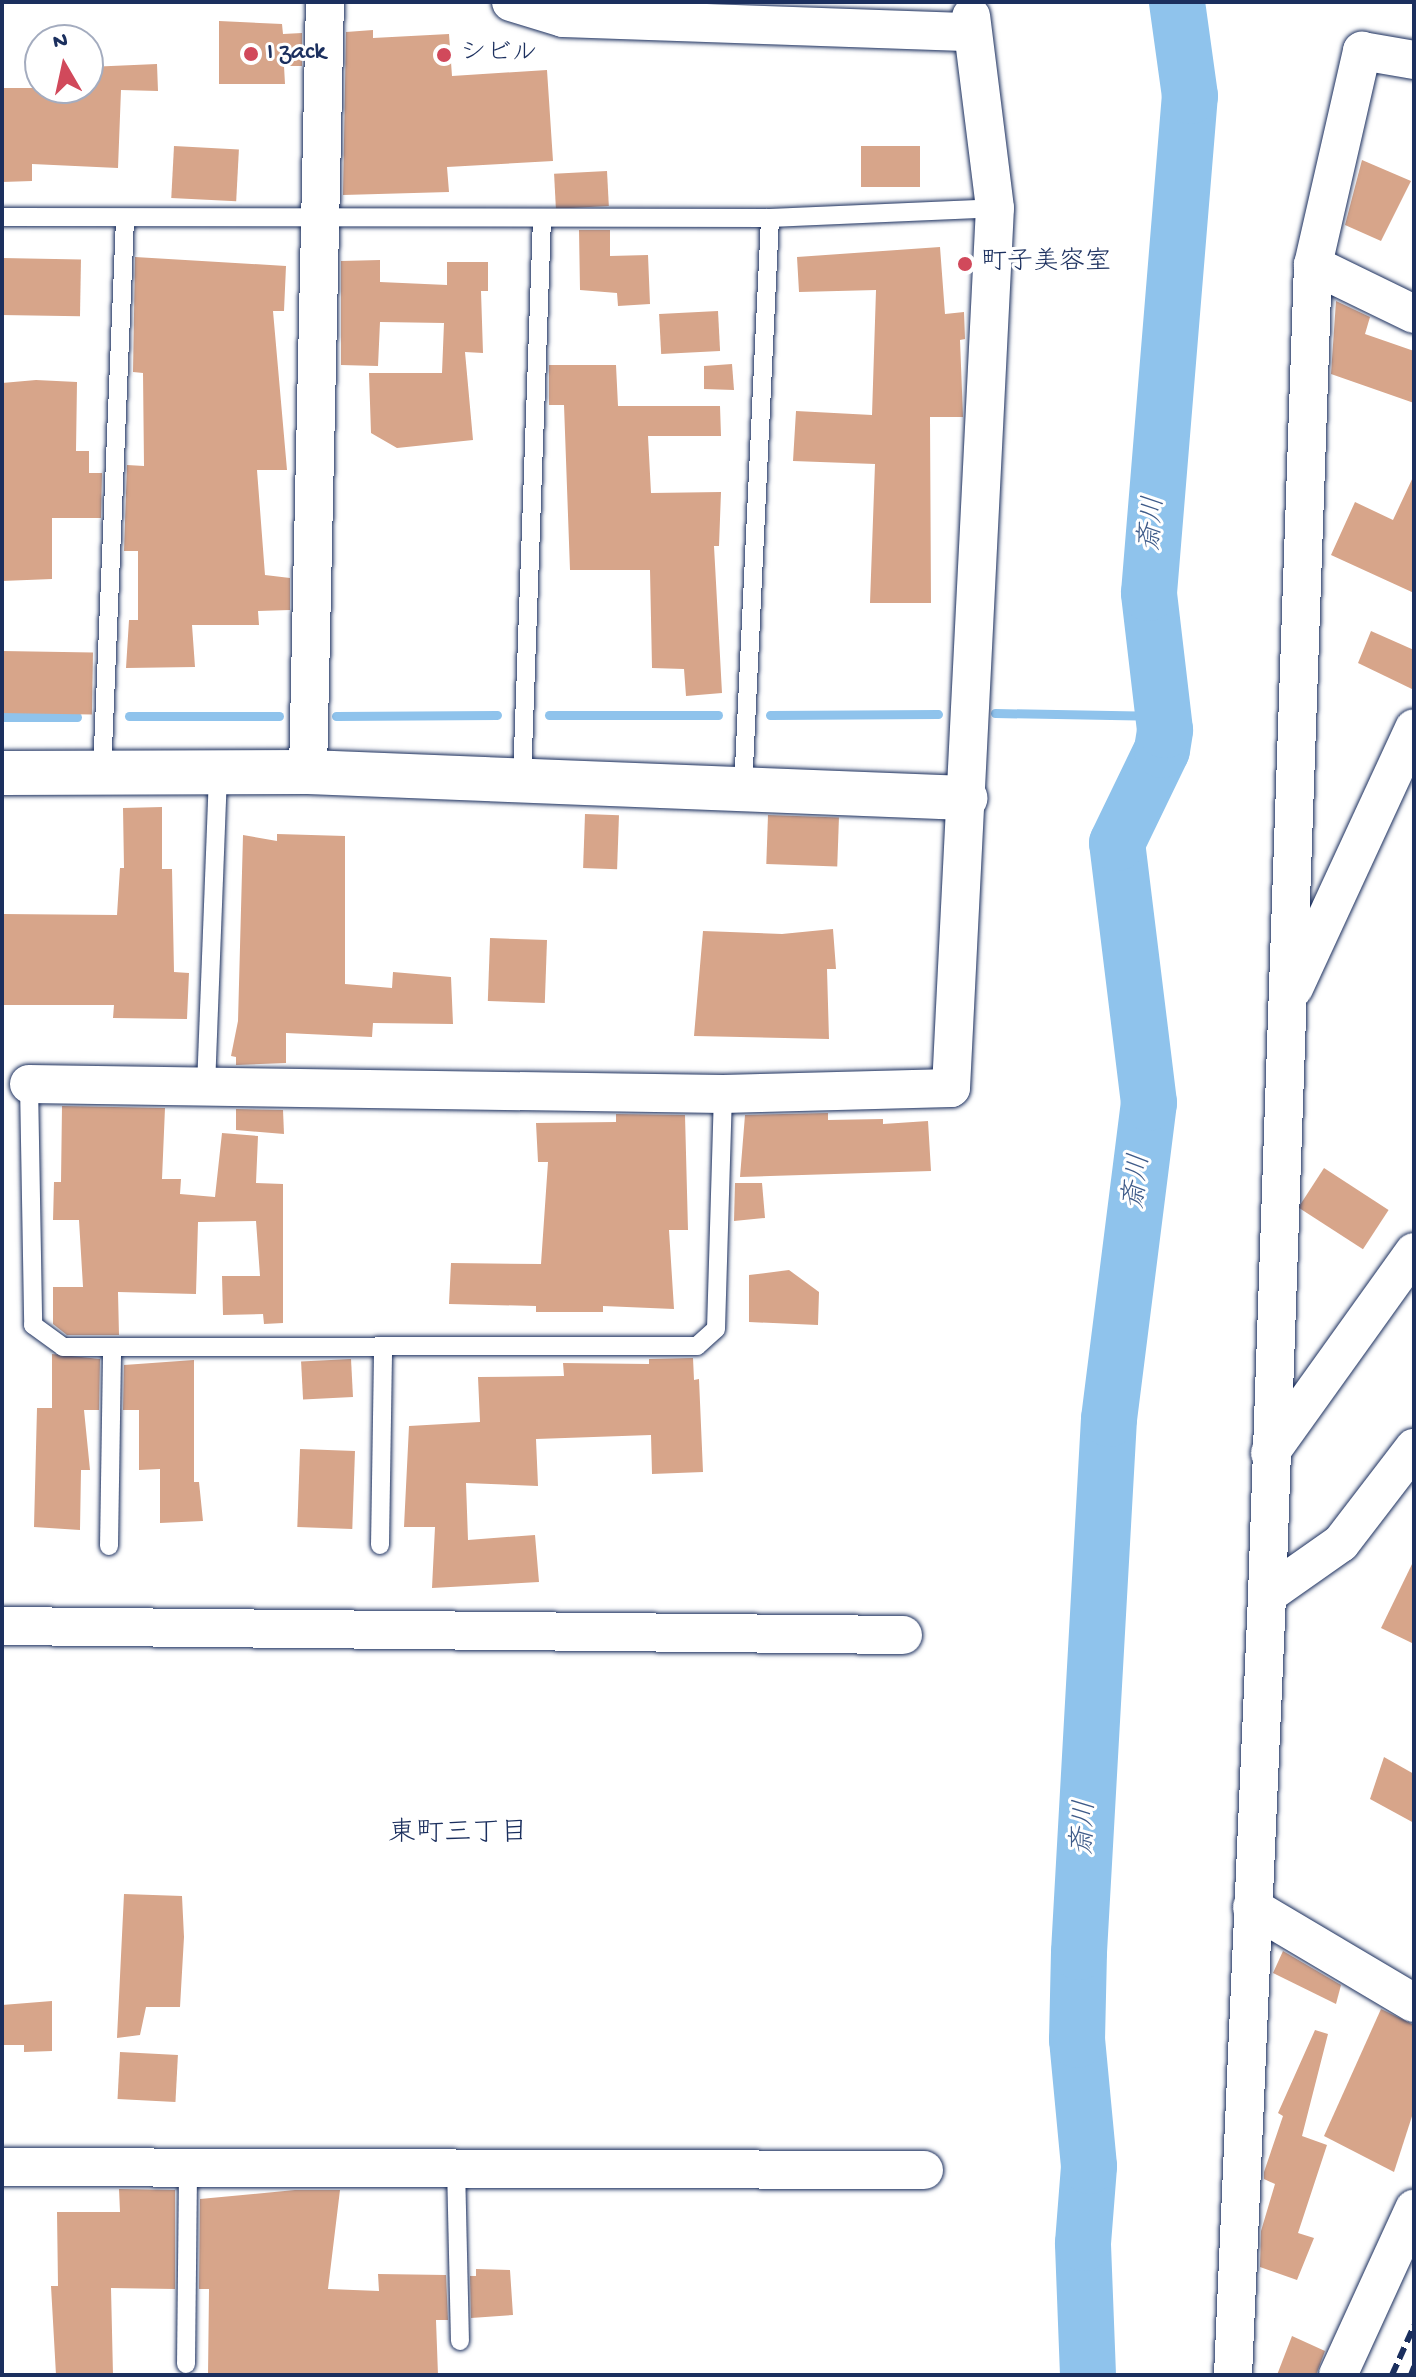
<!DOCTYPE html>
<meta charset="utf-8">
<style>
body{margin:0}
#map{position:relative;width:1416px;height:2377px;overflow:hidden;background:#fff;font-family:"Gochi Hand","Klee One",sans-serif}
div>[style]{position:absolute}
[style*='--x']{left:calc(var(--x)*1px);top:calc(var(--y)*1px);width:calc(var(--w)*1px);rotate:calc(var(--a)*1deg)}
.stream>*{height:9px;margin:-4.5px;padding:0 4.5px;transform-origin:4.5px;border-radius:4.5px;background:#8fc3ec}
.river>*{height:56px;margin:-28px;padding:0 28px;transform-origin:28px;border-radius:28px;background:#8fc3ec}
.building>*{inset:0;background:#d7a58a;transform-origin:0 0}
.roads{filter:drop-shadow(0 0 2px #1b2f5e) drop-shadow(0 0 2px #1b2f5e)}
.lane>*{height:18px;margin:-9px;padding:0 9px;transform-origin:9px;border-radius:9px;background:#fff}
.street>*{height:38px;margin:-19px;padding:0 19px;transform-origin:19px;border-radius:19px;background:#fff}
.secondary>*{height:44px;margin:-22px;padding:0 22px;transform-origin:22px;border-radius:22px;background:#fff}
.rail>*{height:6px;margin-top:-3px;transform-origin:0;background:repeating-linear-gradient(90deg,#1b2f5e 0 12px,transparent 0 18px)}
.dots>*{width:22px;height:22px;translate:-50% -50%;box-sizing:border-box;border:4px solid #fff;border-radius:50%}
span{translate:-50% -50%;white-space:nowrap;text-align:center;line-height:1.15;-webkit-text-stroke:6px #fff;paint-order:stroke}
.poi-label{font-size:26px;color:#1b2f5e}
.left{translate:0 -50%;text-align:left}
.water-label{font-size:28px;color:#3e5b89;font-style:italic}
.neighbourhood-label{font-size:28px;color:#1b2f5e}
.frame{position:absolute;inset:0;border:4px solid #1b2f5e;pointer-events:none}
.north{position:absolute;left:24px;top:24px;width:80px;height:80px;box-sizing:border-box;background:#fff;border:2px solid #a4acbf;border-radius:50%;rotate:351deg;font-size:22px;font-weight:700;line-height:32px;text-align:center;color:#1b2f5e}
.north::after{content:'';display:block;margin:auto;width:28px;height:36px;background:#d1495b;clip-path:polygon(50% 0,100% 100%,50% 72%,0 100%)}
</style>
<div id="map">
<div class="stream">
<div style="--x:995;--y:713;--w:170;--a:1"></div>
<div style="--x:549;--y:715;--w:169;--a:0"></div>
<div style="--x:770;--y:715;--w:168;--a:-0.3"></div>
<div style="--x:129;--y:716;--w:150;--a:0"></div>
<div style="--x:336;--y:716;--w:161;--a:-0.4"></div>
<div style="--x:2;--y:717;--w:75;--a:0"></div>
</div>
<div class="river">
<div style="--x:1088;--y:2375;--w:132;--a:-92.2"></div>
<div style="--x:1083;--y:2243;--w:77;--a:-85.5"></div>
<div style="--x:1089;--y:2166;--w:127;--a:-95.4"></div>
<div style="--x:1077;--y:2040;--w:88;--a:-88.7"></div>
<div style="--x:1079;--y:1952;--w:534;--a:-86.78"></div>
<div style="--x:1109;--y:1419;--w:319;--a:-82.8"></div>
<div style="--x:1149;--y:1103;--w:262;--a:-97"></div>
<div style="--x:1117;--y:843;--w:103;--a:-64.2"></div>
<div style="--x:1162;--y:750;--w:20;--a:-81"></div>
<div style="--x:1165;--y:730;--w:138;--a:-96.7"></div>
<div style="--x:1149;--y:593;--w:499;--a:-85.3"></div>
<div style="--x:1190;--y:96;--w:95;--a:-97.9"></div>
</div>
<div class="building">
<div style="clip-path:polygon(219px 21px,282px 24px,283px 34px,302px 33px,302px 66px,284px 66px,285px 84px,219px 84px)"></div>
<div style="clip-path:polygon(373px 30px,373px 38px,449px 34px,452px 76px,547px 70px,553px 161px,447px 167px,449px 192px,343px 195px,346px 32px)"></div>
<div style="clip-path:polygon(157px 64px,158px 91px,121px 90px,118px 168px,32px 164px,32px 181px,2px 182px,2px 88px,88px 88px,88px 67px)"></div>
<div style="left:174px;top:146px;width:65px;height:52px;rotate:3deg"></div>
<div style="left:861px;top:146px;width:59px;height:41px"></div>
<div style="clip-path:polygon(1362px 160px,1411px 181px,1381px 241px,1345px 225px)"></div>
<div style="left:607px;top:171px;width:35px;height:53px;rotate:87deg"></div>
<div style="clip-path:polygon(579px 230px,610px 230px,610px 256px,648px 255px,650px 304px,618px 306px,617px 293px,580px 290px)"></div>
<div style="clip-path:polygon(940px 247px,945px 314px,964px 312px,965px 339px,960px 340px,963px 417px,930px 417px,931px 603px,870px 603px,875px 464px,793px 461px,796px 411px,872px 415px,876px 290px,799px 292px,797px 257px)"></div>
<div style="clip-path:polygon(135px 257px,286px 266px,284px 311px,273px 311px,287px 470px,257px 470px,265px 575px,290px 578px,290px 610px,258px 611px,259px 625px,192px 625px,195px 667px,126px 668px,129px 620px,138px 620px,138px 551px,124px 551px,127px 465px,144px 466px,143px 373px,133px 372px)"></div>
<div style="left:2px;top:258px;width:79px;height:57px;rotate:1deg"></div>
<div style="clip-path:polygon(380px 260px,380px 282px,447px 285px,447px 262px,488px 262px,488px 291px,481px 291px,483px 353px,465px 352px,473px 440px,397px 448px,371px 433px,369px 373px,442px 373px,444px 323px,380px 322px,378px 366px,341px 365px,341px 261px)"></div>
<div style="clip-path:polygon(1336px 301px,1370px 317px,1365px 334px,1414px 351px,1414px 403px,1331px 374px)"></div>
<div style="left:718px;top:311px;width:40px;height:59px;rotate:87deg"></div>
<div style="clip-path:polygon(732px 364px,734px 390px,704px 389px,704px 366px)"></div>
<div style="clip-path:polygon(549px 365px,616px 365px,618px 406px,720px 406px,721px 436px,648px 436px,651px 493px,721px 492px,719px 546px,714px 546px,722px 693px,686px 696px,684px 669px,652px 668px,650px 570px,570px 570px,564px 405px,549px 405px)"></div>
<div style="clip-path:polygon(36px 380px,77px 382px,76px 451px,89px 451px,89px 473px,102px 473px,101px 518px,52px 518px,52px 579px,2px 581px,2px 383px)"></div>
<div style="clip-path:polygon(1414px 475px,1414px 593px,1331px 555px,1355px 502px,1393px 520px)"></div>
<div style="clip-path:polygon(1371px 631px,1414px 650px,1414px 690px,1358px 663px)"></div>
<div style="left:2px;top:651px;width:91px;height:62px;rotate:1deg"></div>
<div style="clip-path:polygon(162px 807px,162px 869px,172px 869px,174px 972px,189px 973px,187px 1019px,113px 1018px,114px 1005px,2px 1005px,2px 914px,117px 915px,120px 868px,124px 868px,123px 808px)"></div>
<div style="left:585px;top:814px;width:34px;height:54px;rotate:2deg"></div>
<div style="left:768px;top:815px;width:71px;height:49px;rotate:2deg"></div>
<div style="clip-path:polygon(277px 834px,345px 836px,345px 984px,392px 988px,393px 972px,451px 977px,453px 1024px,373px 1023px,372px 1037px,286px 1033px,286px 1063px,236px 1065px,236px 1057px,231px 1056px,238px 1021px,243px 835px,277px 841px)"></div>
<div style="clip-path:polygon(833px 929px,836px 969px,827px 969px,829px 1039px,694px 1036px,703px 931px,782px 934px)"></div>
<div style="left:547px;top:940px;width:63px;height:57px;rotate:92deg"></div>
<div style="clip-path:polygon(62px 1106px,165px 1108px,162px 1179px,181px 1179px,180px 1194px,215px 1197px,222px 1133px,258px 1136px,256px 1183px,283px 1184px,283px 1323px,264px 1324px,263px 1314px,223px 1315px,222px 1276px,260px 1276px,256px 1221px,198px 1222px,196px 1294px,118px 1292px,119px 1335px,67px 1335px,53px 1324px,53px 1287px,83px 1287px,79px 1220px,53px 1220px,54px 1182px,61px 1182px)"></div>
<div style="clip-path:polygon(236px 1109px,283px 1110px,284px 1134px,236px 1130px)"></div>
<div style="clip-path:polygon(828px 1113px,828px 1120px,883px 1119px,883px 1124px,928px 1121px,931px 1171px,740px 1177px,745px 1115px)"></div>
<div style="clip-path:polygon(616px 1114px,685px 1115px,688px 1230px,669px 1230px,674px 1309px,603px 1306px,603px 1312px,536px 1312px,536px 1306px,449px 1304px,451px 1263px,541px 1264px,548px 1162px,538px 1162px,536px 1123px,616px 1122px)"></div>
<div style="left:1324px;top:1168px;width:77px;height:47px;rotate:33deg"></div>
<div style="clip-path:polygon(735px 1183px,762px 1183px,765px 1218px,734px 1221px)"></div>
<div style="clip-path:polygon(789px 1270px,819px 1292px,818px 1325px,749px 1322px,749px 1275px)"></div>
<div style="clip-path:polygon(52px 1354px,100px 1359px,99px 1410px,84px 1410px,90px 1470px,81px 1470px,80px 1530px,34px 1527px,37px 1408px,52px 1408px)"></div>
<div style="clip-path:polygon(693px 1358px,694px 1380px,699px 1379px,703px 1472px,652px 1474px,651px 1435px,536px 1439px,538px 1486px,466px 1483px,468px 1540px,535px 1535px,539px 1582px,432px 1588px,435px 1527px,404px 1527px,409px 1426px,480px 1422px,478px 1377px,564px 1376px,563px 1363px,649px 1364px,649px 1359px)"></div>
<div style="left:351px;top:1359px;width:38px;height:50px;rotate:87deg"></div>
<div style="clip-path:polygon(194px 1360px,194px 1482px,199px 1482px,203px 1521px,160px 1523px,160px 1469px,139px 1470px,139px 1410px,123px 1410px,124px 1365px)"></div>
<div style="left:355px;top:1451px;width:78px;height:55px;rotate:92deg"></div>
<div style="clip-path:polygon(1414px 1560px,1414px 1644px,1381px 1628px)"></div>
<div style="clip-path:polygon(1384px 1757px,1414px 1774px,1414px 1823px,1370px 1799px)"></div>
<div style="clip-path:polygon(124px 1894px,182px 1896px,184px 1937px,180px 2007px,146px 2007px,140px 2035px,117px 2038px)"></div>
<div style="clip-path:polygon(1283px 1951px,1341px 1985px,1336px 2004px,1273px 1973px)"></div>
<div style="clip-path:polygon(52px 2001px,52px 2051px,24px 2052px,24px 2045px,2px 2045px,2px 2005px)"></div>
<div style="clip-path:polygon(1381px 2009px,1414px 2025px,1414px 2110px,1394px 2172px,1324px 2136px)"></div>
<div style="clip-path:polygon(1315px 2030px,1328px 2034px,1302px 2136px,1327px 2145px,1298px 2233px,1314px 2238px,1297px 2280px,1260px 2267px,1261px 2231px,1275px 2184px,1264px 2179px,1264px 2172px,1283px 2116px,1278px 2113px)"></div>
<div style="left:120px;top:2052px;width:58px;height:47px;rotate:3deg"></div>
<div style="clip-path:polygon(119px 2189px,175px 2190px,175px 2289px,111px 2288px,113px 2375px,56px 2375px,51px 2286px,58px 2286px,57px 2212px,120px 2212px)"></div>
<div style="clip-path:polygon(295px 2190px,340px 2190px,328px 2289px,379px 2291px,378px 2274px,446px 2275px,448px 2320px,436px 2320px,438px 2375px,208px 2375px,209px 2289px,199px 2289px,200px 2199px)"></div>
<div style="clip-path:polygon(476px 2269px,510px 2270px,513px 2315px,471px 2318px,470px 2276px,476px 2276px)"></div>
<div style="clip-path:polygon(1292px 2336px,1325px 2351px,1316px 2375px,1277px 2375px)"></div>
</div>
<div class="roads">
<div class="lane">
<div style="--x:2;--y:217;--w:768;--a:0.07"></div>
<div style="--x:770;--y:218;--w:225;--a:-2.5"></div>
<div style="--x:102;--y:773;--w:554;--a:-87.62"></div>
<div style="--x:522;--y:780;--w:562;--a:-87.96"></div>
<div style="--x:743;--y:789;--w:572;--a:-87.29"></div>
<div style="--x:29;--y:1084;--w:241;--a:89"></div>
<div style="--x:33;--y:1325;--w:37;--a:36"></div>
<div style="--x:63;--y:1347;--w:634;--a:-0.09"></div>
<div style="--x:697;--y:1346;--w:25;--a:-42"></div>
<div style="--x:716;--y:1329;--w:235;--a:-88.3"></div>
<div style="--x:206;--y:1087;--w:315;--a:-87.8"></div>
<div style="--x:380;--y:1545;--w:199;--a:-89.1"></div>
<div style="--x:109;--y:1546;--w:199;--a:-89.1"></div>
<div style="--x:456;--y:2166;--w:175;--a:88.7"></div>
<div style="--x:186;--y:2364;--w:200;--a:-89.4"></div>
</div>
<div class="street">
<div style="--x:511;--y:2;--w:54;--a:17.1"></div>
<div style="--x:563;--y:18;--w:409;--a:2"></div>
<div style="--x:1313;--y:265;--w:112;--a:25.9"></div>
<div style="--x:308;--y:772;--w:770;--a:-88.74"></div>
<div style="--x:1294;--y:988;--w:286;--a:-65.2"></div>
<div style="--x:29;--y:1084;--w:694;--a:0.83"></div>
<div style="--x:723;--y:1094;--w:228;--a:-1.5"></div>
<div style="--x:951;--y:1088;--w:881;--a:-87.14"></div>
<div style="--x:995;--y:208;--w:193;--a:-97.1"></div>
<div style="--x:1270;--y:1453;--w:247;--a:-54.4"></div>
<div style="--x:1267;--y:1595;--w:90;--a:-35.1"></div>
<div style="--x:1341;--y:1543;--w:120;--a:-52.5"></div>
<div style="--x:2;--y:1626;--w:901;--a:0.57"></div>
<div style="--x:1252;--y:1907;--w:188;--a:30.7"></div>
<div style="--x:2;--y:2167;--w:922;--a:0.19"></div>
<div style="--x:1233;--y:2375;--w:781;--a:-87.5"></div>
<div style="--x:1267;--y:1595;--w:1331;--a:-88.02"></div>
<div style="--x:1313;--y:265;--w:220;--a:-77.1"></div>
<div style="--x:1362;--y:51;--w:53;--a:9.8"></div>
<div style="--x:1338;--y:2375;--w:183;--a:-65.4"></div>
</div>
<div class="secondary">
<div style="--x:2;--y:773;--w:306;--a:-0.2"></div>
<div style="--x:308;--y:772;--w:658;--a:2.27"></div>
</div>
</div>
<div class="rail">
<div style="--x:1392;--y:2375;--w:54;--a:-65.8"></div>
<div style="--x:1411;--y:2375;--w:9;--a:-69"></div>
</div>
<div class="dots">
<div style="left:251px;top:54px;background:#d1495b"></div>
<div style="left:444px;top:55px;background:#d1495b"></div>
<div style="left:965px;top:264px;background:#d1495b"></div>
</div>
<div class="poi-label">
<span class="left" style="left:267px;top:54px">I zack</span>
<span class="left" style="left:460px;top:55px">シビル</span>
<span class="left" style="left:981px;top:264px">町子美容室</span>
</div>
<div class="water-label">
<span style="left:1154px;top:524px;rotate:-85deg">斎川</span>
<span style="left:1139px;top:1182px;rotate:-83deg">斎川</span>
<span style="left:1086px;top:1828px;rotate:-87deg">斎川</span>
</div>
<div class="neighbourhood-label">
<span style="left:458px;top:1835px">東町三丁目</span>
</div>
<div class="frame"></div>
<div class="north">N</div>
</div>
